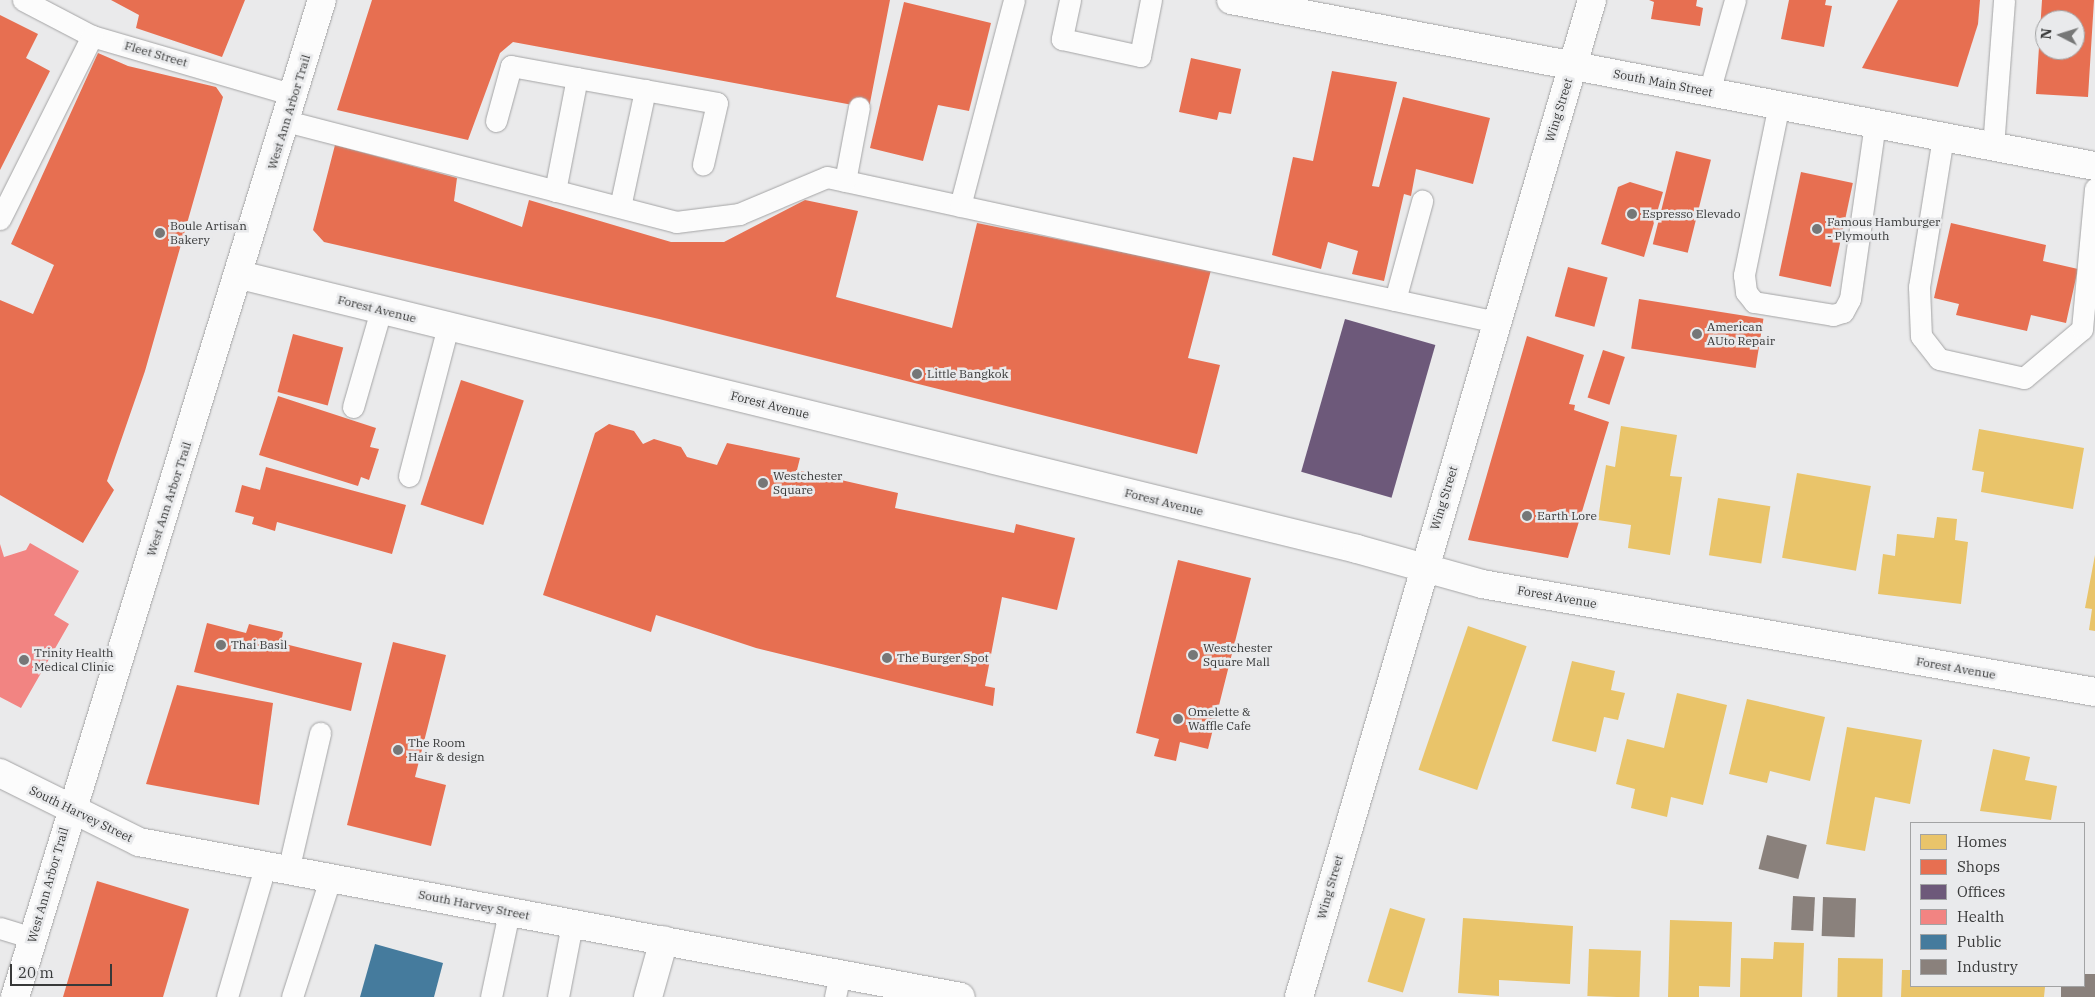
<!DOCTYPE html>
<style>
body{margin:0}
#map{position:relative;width:2095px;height:997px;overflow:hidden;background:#eaeaeb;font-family:"IBM Plex Serif",serif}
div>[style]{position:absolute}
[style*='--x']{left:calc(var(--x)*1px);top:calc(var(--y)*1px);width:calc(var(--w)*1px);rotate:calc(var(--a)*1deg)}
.homes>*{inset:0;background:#e9c46a;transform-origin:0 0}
.shops>*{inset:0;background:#e76f51;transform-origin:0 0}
.offices>*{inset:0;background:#6d597a;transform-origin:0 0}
.health>*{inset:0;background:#f28482}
.public>*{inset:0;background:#457b9d}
.industry>*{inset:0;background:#8a817c;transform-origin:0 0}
.roads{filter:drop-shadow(0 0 1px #a4a4a5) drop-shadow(0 0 1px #a4a4a5)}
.lane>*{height:21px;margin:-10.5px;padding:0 10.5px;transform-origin:10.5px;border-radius:10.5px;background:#fcfcfc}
.street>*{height:28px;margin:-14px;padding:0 14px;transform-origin:14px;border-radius:14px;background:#fcfcfc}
.secondary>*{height:28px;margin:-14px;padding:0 14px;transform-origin:14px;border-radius:14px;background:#fcfcfc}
.dots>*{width:14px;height:14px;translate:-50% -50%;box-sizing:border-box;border:2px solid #e9eaec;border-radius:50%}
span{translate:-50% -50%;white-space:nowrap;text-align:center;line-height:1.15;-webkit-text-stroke:5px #e9eaec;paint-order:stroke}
.street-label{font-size:12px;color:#383939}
.poi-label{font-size:12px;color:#383939}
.left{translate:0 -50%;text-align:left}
.legend{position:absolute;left:1910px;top:822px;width:175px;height:165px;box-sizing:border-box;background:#e9eaec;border:1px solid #a2a3a4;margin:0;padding:6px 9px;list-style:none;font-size:15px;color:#383939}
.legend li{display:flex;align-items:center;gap:10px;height:25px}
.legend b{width:25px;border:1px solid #a2a3a4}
.north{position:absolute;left:2035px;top:10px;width:50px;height:50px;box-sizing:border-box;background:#e9eaec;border:1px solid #a2a3a4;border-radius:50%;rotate:275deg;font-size:14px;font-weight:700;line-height:20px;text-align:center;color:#383939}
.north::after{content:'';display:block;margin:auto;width:18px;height:22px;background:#767777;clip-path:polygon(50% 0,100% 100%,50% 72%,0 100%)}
.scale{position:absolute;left:10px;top:964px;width:102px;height:22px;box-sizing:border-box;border:2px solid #383939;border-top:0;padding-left:6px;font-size:15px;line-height:18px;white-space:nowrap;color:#383939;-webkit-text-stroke:4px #e9eaec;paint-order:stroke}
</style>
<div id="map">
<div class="homes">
<div style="clip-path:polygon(1621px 426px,1677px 435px,1670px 476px,1682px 477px,1670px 555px,1628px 548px,1631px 525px,1598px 520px,1606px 465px,1615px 467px)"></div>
<div style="clip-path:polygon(1979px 429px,2084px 448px,2073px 509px,1981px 492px,1984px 472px,1972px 470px)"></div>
<div style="left:1797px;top:473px;width:75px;height:86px;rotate:10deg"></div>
<div style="left:1718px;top:498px;width:53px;height:58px;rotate:9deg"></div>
<div style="clip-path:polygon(1937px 517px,1957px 519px,1955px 540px,1968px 542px,1961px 604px,1878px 594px,1883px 554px,1895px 556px,1897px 534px,1934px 538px)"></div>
<div style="clip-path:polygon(2095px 555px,2095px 631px,2089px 630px,2092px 609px,2085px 608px)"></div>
<div style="left:1468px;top:626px;width:62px;height:152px;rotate:19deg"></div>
<div style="clip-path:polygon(1572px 661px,1615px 671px,1611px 690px,1625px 693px,1618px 720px,1604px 717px,1596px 752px,1552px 741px)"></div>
<div style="clip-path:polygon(1677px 693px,1727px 705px,1703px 805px,1671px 797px,1667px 817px,1631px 808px,1635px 789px,1616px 784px,1627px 739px,1664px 748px)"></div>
<div style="clip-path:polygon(1747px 699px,1825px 717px,1810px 781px,1770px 771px,1767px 783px,1729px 774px)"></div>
<div style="clip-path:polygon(1847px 727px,1922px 740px,1910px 804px,1875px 797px,1865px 851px,1826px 844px)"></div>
<div style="clip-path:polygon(1993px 749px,2030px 757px,2025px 780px,2057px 786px,2051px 820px,1980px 811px)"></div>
<div style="left:1390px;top:908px;width:37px;height:77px;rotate:17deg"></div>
<div style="clip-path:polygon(1463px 918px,1573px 926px,1570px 984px,1499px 980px,1499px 996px,1458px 993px)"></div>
<div style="clip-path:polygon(1670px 920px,1732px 922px,1730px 987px,1699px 986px,1699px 997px,1668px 997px)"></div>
<div style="clip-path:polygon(1774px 942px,1804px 943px,1802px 997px,1740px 997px,1741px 958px,1773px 959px)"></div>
<div style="left:1589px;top:949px;width:52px;height:47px;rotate:2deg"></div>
<div style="left:1838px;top:958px;width:45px;height:39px;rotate:1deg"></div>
<div style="clip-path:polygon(1902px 970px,1911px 970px,1911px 986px,2045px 987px,2044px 997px,1901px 997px)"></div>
</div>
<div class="shops">
<div style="clip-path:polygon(111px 0,245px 0,222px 57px,136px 28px,139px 15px)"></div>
<div style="clip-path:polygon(372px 0,890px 0,869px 108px,513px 42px,500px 53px,468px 140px,337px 110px)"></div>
<div style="clip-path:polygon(1649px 0,1697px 0,1696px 6px,1703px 8px,1700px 26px,1651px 19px,1654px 2px)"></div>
<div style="clip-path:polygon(1789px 0,1826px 0,1825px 5px,1832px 6px,1824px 47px,1781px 39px)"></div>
<div style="clip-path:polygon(1898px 0,1980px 0,1978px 24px,1958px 87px,1862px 68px)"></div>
<div style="clip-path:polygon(evenodd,2042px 0,2094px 0,2088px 97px,2036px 94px,2042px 0,2045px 20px,2075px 20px,2075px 50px,2045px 50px,2045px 20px)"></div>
<div style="clip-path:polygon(904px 2px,991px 23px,969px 111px,938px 105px,923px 161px,870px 148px)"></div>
<div style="clip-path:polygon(0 15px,38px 34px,26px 58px,50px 71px,0 170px)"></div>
<div style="clip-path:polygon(98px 53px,128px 66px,216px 87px,223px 97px,145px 371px,107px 481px,114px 490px,83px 543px,0 495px,0 300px,33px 314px,54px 265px,11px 244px)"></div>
<div style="clip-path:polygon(1191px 58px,1241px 69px,1231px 114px,1219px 112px,1217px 120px,1179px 112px)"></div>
<div style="clip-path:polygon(1332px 71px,1397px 82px,1372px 186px,1379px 187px,1403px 97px,1490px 118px,1473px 184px,1416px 169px,1411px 196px,1404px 194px,1384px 281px,1352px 274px,1358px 251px,1328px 242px,1321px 269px,1272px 255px,1293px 157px,1313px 161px)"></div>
<div style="clip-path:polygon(335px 145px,457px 178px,454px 201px,522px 227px,529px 200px,671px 242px,724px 242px,805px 200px,858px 211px,836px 297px,952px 328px,977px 223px,1211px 270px,1188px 358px,1220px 365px,1197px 454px,659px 319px,324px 242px,313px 230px)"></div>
<div style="left:1676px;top:151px;width:36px;height:96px;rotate:14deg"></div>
<div style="left:1801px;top:172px;width:53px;height:106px;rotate:12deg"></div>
<div style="clip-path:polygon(1630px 182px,1663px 192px,1644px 257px,1601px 244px,1618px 187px)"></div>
<div style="clip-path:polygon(1951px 223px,2046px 245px,2043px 261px,2078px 269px,2066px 323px,2031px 315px,2027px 331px,1956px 315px,1959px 304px,1934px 298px)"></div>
<div style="left:1568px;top:267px;width:41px;height:51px;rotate:15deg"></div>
<div style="left:1639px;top:299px;width:126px;height:50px;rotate:9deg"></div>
<div style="left:293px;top:334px;width:52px;height:60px;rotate:15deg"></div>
<div style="clip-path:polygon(1527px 336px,1584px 355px,1569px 404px,1575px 405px,1574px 410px,1609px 422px,1568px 558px,1468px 540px)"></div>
<div style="left:1603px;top:350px;width:23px;height:50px;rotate:18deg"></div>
<div style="left:461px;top:380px;width:66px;height:131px;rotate:18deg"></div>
<div style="clip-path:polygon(278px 396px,376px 428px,370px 447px,379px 449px,369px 480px,361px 477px,358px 486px,259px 455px)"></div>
<div style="clip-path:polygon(609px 424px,634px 431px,643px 444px,654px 439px,681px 447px,687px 457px,717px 465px,727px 443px,800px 458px,797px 470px,898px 493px,895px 508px,1014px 533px,1016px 524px,1075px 538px,1057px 610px,1002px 597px,985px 686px,995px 688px,993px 706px,756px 648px,656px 615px,651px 632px,543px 595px,595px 433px)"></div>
<div style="clip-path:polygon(266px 467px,406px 505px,392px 554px,277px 522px,275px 531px,252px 524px,254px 517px,235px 512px,242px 485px,260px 490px)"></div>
<div style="clip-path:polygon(1178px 560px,1251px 578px,1208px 749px,1180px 742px,1176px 761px,1154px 756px,1159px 739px,1136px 733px)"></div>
<div style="clip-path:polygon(207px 623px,246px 633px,249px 624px,283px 632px,281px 643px,362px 663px,351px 711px,194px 672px)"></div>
<div style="clip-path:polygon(393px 642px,446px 655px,415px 777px,446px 785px,431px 846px,347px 825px)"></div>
<div style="clip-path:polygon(177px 685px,273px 703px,259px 805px,146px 784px)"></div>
<div style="clip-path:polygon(97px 881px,189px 909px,163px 997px,63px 997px)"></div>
</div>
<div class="offices">
<div style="left:1345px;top:319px;width:94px;height:159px;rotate:16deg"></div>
</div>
<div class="health">
<div style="clip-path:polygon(30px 543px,79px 571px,54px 615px,69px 624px,21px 708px,0 697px,0 544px,4px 557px,26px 550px)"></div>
</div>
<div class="public">
<div style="clip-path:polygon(375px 944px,443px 963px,434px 997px,360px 997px)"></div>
</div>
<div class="industry">
<div style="left:1767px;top:835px;width:41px;height:35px;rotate:14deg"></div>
<div style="left:1793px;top:896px;width:22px;height:34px;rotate:3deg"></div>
<div style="left:1823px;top:897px;width:33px;height:39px;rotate:2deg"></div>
<div style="clip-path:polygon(2084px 974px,2095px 974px,2095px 997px,2061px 997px,2061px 986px,2084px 986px)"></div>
</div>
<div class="roads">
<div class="lane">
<div style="--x:23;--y:0;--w:78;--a:27.6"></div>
<div style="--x:92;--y:36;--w:210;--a:16.3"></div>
<div style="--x:1070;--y:0;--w:40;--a:102"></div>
<div style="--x:1062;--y:39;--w:80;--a:12.3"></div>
<div style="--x:1140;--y:56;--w:57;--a:-78.9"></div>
<div style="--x:1709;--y:92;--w:96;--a:-74.2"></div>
<div style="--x:1779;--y:104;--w:175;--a:101.6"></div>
<div style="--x:1744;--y:275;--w:17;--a:83"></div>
<div style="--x:1746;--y:292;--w:13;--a:51"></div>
<div style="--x:1754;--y:302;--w:80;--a:9.3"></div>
<div style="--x:1833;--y:315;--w:10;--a:-17"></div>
<div style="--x:1843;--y:312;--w:15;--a:-62"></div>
<div style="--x:1850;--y:299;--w:177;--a:-81.9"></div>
<div style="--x:286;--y:121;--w:403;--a:14.5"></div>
<div style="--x:676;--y:222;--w:64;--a:-7.2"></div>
<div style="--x:739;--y:214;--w:95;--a:-22.8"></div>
<div style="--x:827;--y:177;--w:685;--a:12.23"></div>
<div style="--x:496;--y:121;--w:57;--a:-74.7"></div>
<div style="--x:511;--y:66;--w:67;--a:10.3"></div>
<div style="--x:1943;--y:137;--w:152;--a:99.1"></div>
<div style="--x:1919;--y:287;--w:49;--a:87.7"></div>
<div style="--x:1921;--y:336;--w:29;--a:52"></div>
<div style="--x:1939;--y:359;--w:87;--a:12.6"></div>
<div style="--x:2024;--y:378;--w:76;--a:-40.2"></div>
<div style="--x:2082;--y:329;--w:141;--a:-84.7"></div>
<div style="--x:1993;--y:147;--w:147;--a:-85.7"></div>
<div style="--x:845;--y:181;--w:75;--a:-79.3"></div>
<div style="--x:555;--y:191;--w:115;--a:-79"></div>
<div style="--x:577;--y:78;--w:142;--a:10.1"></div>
<div style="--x:717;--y:103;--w:63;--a:102.9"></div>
<div style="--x:960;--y:206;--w:213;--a:-75.3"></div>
<div style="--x:620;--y:207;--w:120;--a:-77.9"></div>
<div style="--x:0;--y:219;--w:205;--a:-63.3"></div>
<div style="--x:1395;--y:300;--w:103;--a:-74.7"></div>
<div style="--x:353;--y:407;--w:101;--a:-73.9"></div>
<div style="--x:409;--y:476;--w:155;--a:-75.4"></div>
<div style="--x:288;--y:871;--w:142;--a:-76.9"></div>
<div style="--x:0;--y:928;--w:34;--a:17"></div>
<div style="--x:227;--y:997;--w:135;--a:-73.7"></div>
<div style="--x:292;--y:997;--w:124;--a:-72.1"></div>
<div style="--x:491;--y:997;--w:87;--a:-78"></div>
<div style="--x:558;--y:997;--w:74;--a:-79.1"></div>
<div style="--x:835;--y:997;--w:24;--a:-78"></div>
</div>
<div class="street">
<div style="--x:240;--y:275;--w:1150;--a:13.78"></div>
<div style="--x:1357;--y:549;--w:130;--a:15.6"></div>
<div style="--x:1482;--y:584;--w:622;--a:9.99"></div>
<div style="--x:648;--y:997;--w:59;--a:-74.3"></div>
<div style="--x:1299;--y:997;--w:1039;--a:-73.62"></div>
</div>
<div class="secondary">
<div style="--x:1231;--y:0;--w:880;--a:10.88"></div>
<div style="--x:0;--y:773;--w:155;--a:26.4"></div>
<div style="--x:139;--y:842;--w:836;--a:10.68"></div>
<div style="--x:15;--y:997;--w:1043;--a:-72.89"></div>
</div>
</div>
<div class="dots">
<div style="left:1632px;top:214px;background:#767777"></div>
<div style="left:1817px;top:229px;background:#767777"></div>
<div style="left:160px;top:233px;background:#767777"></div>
<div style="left:1697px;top:334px;background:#767777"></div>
<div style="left:917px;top:374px;background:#767777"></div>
<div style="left:763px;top:483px;background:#767777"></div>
<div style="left:1527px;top:516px;background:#767777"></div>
<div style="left:221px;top:645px;background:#767777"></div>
<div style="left:1193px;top:655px;background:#767777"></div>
<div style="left:887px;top:658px;background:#767777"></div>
<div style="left:24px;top:660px;background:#767777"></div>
<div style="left:1178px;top:719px;background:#767777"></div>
<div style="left:398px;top:750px;background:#767777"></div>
</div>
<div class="street-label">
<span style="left:156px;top:54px;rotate:16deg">Fleet Street</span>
<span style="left:1663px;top:83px;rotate:11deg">South Main Street</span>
<span style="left:1559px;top:110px;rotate:-73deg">Wing Street</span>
<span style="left:289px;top:112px;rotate:-73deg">West Ann Arbor Trail</span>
<span style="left:377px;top:309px;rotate:14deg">Forest Avenue</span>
<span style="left:770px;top:405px;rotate:14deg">Forest Avenue</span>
<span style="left:1444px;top:498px;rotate:-73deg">Wing Street</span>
<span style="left:169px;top:499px;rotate:-72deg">West Ann Arbor Trail</span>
<span style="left:1164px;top:502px;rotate:14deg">Forest Avenue</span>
<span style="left:1557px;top:597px;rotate:10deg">Forest Avenue</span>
<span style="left:1956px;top:668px;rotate:10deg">Forest Avenue</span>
<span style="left:81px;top:814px;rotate:26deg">South Harvey Street</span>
<span style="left:48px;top:885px;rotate:-74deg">West Ann Arbor Trail</span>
<span style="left:1330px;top:887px;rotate:-74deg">Wing Street</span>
<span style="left:474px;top:905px;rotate:11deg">South Harvey Street</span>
</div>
<div class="poi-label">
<span class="left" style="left:1642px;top:214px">Espresso Elevado</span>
<span class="left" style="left:1827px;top:229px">Famous Hamburger<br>- Plymouth</span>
<span class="left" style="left:170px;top:233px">Boule Artisan<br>Bakery</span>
<span class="left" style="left:1707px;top:334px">American<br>AUto Repair</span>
<span class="left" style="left:927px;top:374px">Little Bangkok</span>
<span class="left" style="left:773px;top:483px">Westchester<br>Square</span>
<span class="left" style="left:1537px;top:516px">Earth Lore</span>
<span class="left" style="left:231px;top:645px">Thai Basil</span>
<span class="left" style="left:1203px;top:655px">Westchester<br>Square Mall</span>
<span class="left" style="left:34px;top:660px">Trinity Health<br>Medical Clinic</span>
<span class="left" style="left:897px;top:658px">The Burger Spot</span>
<span class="left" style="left:1188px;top:719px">Omelette &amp;<br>Waffle Cafe</span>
<span class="left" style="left:408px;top:750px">The Room<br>Hair &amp; design</span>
</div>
<ul class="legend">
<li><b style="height:14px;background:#e9c46a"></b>Homes</li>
<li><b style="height:14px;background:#e76f51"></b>Shops</li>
<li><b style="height:14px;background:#6d597a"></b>Offices</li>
<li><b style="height:14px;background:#f28482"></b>Health</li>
<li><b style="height:14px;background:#457b9d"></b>Public</li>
<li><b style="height:14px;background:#8a817c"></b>Industry</li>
</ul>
<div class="north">N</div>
<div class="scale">20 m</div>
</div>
